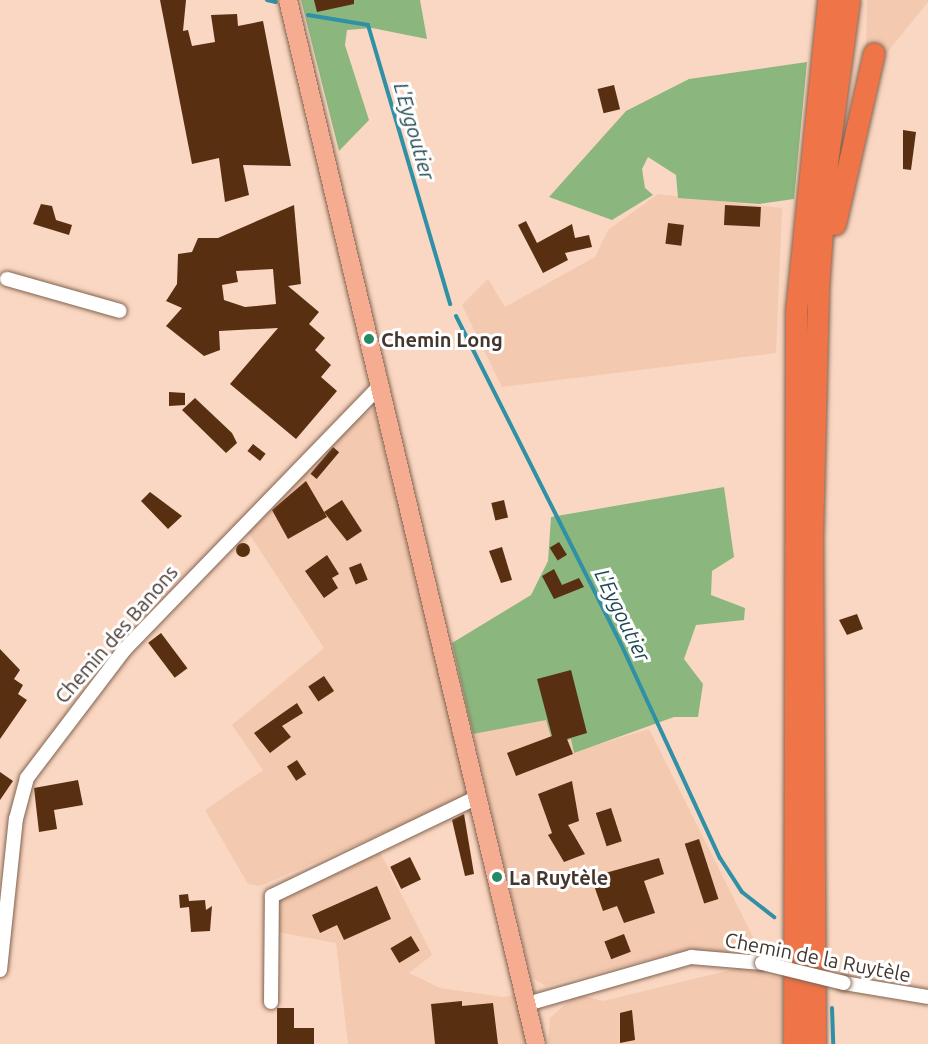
<!DOCTYPE html>
<meta charset="utf-8">
<style>
body{margin:0}
#map{position:relative;width:928px;height:1044px;overflow:hidden;background:#fad7c2;font-family:Ubuntu,sans-serif}
div>[style]{position:absolute}
[style*='--x']{left:calc(var(--x)*1px);top:calc(var(--y)*1px);width:calc(var(--w)*1px);rotate:calc(var(--a)*1deg)}
.built>*{inset:0;background:#f3c9b0}
.forest>*{inset:0;background:#8bb77e}
.stream>*{height:4px;margin:-2px;padding:0 2px;transform-origin:2px;border-radius:2px;background:#2f90a6}
.building>*{inset:0;background:#592f11;transform-origin:0 0}
.round{border-radius:50%}
.roads{filter:drop-shadow(0 0 2px #816350) drop-shadow(0 0 2px #816350)}
.minor>*{height:14px;margin:-7px;padding:0 7px;transform-origin:7px;border-radius:7px;background:#fff}
.major>*{height:18px;margin:-9px;padding:0 9px;transform-origin:9px;border-radius:9px;background:#f5ac91}
.highway>*{height:21px;margin:-10.5px;padding:0 10.5px;transform-origin:10.5px;border-radius:10.5px;background:#ef7448}
.bridges{filter:drop-shadow(0 0 2px #816350) drop-shadow(0 0 2px #816350)}
.minor-bridge>*{height:14px;margin:-7px;padding:0 7px;transform-origin:7px;border-radius:7px;background:#fff}
.dots>*{width:16px;height:16px;translate:-50% -50%;box-sizing:border-box;border:3px solid #fff;border-radius:50%}
span{translate:-50% -50%;white-space:nowrap;text-align:center;line-height:1.15;-webkit-text-stroke:6px #fff;paint-order:stroke}
.poi-label{font-size:20px;color:#44362e;font-weight:700}
.left{translate:0 -50%;text-align:left}
.street-label{font-size:20px;color:#44362e}
.water-label{font-size:21px;color:#1f4953;font-style:italic}
</style>
<div id="map">
<div class="built">
<div style="clip-path:polygon(867px 0,928px 0,928px 2px,885px 55px,866px 50px)"></div>
<div style="clip-path:polygon(658px 194px,782px 208px,776px 353px,502px 387px,462px 305px,488px 279px,505px 307px,595px 257px,608px 230px)"></div>
<div style="clip-path:polygon(374px 408px,471px 795px,260px 886px,248px 884px,205px 810px,263px 770px,232px 725px,324px 648px,246px 529px,343px 429px)"></div>
<div style="clip-path:polygon(546px 719px,571px 738px,574px 752px,649px 729px,762px 955px,673px 953px,546px 986px,531px 977px,473px 734px)"></div>
<div style="clip-path:polygon(378px 848px,432px 955px,409px 973px,440px 988px,503px 997px,520px 994px,530px 1044px,348px 1044px,336px 943px,278px 932px,277px 898px)"></div>
<div style="clip-path:polygon(739px 968px,783px 979px,783px 1044px,548px 1044px,550px 1018px,577px 994px,603px 1001px)"></div>
</div>
<div class="forest">
<div style="clip-path:polygon(301px 0,420px 0,427px 39px,372px 28px,347px 30px,345px 45px,369px 120px,339px 151px)"></div>
<div style="clip-path:polygon(807px 62px,794px 199px,759px 204px,678px 198px,676px 175px,648px 157px,642px 169px,645px 188px,653px 195px,612px 220px,549px 197px,626px 111px,689px 79px)"></div>
<div style="clip-path:polygon(724px 487px,734px 557px,712px 571px,711px 595px,745px 608px,744px 620px,696px 625px,684px 659px,703px 684px,698px 717px,674px 717px,574px 753px,571px 739px,553px 744px,546px 720px,473px 734px,452px 643px,531px 595px,548px 561px,551px 517px)"></div>
</div>
<div class="stream">
<div style="--x:267;--y:0;--w:9;--a:13"></div>
<div style="--x:308;--y:15;--w:61;--a:9.5"></div>
<div style="--x:368;--y:25;--w:291;--a:73.6"></div>
<div style="--x:456;--y:316;--w:365;--a:63.3"></div>
<div style="--x:620;--y:642;--w:238;--a:65.2"></div>
<div style="--x:720;--y:858;--w:40;--a:57.1"></div>
<div style="--x:742;--y:892;--w:41;--a:38"></div>
<div style="--x:832;--y:1008;--w:36;--a:88"></div>
</div>
<div class="building">
<div style="clip-path:polygon(160px 0,186px 0,183px 31px,188px 30px,192px 46px,215px 42px,211px 15px,237px 14px,238px 26px,263px 21px,291px 166px,243px 165px,249px 195px,225px 202px,219px 158px,192px 164px)"></div>
<div style="clip-path:polygon(314px 0,354px 0,354px 4px,317px 12px)"></div>
<div style="left:614px;top:85px;width:25px;height:17px;rotate:76deg"></div>
<div style="clip-path:polygon(903px 130px,916px 132px,911px 170px,903px 169px)"></div>
<div style="clip-path:polygon(41px 204px,52px 206px,56px 220px,72px 225px,69px 235px,33px 224px)"></div>
<div style="clip-path:polygon(evenodd,294px 205px,301px 284px,288px 286px,319px 312px,309px 324px,325px 338px,315px 350px,331px 365px,321px 377px,337px 391px,296px 439px,230px 384px,278px 328px,219px 331px,220px 350px,204px 356px,166px 326px,182px 308px,166px 301px,177px 284px,178px 254px,192px 252px,198px 238px,218px 238px,294px 205px,273px 269px,276px 304px,245px 307px,224px 300px,222px 285px,238px 282px,236px 271px,273px 269px)"></div>
<div style="left:725px;top:205px;width:36px;height:20px;rotate:3deg"></div>
<div style="clip-path:polygon(526px 221px,537px 243px,572px 224px,575px 238px,589px 235px,592px 247px,565px 253px,568px 260px,543px 273px,518px 225px)"></div>
<div style="left:668px;top:223px;width:16px;height:21px;rotate:7deg"></div>
<div style="clip-path:polygon(169px 392px,185px 393px,185px 405px,169px 406px)"></div>
<div style="clip-path:polygon(195px 398px,232px 433px,237px 443px,226px 453px,182px 410px)"></div>
<div style="left:253px;top:444px;width:16px;height:9px;rotate:38deg"></div>
<div style="left:333px;top:447px;width:8px;height:35px;rotate:40deg"></div>
<div style="clip-path:polygon(306px 481px,327px 517px,288px 539px,272px 510px)"></div>
<div style="clip-path:polygon(150px 492px,182px 516px,168px 529px,141px 501px)"></div>
<div style="clip-path:polygon(342px 500px,362px 531px,347px 541px,324px 512px)"></div>
<div style="left:504px;top:500px;width:18px;height:13px;rotate:77deg"></div>
<div style="left:559px;top:542px;width:15px;height:11px;rotate:58deg"></div>
<div class="round" style="left:236px;top:543px;width:14px;height:14px"></div>
<div style="clip-path:polygon(502px 547px,512px 580px,501px 583px,489px 551px)"></div>
<div style="clip-path:polygon(327px 555px,339px 574px,332px 578px,338px 588px,324px 598px,305px 571px)"></div>
<div style="left:361px;top:563px;width:18px;height:13px;rotate:68deg"></div>
<div style="clip-path:polygon(554px 569px,562px 585px,579px 578px,584px 587px,554px 599px,542px 576px)"></div>
<div style="clip-path:polygon(857px 614px,863px 629px,847px 635px,839px 620px)"></div>
<div style="left:161px;top:633px;width:44px;height:16px;rotate:53deg"></div>
<div style="clip-path:polygon(0 649px,20px 670px,14px 679px,23px 685px,18px 694px,27px 700px,0 739px)"></div>
<div style="clip-path:polygon(571px 670px,587px 733px,567px 739px,573px 754px,516px 776px,507px 753px,552px 736px,537px 679px)"></div>
<div style="left:324px;top:676px;width:18px;height:19px;rotate:56deg"></div>
<div style="clip-path:polygon(297px 703px,303px 713px,282px 726px,291px 737px,270px 753px,254px 733px)"></div>
<div style="left:297px;top:760px;width:17px;height:12px;rotate:57deg"></div>
<div style="clip-path:polygon(0 772px,13px 781px,0 800px)"></div>
<div style="clip-path:polygon(78px 780px,83px 805px,54px 810px,57px 829px,39px 832px,34px 788px)"></div>
<div style="clip-path:polygon(572px 781px,579px 821px,568px 825px,585px 854px,564px 862px,548px 835px,552px 833px,538px 794px)"></div>
<div style="left:611px;top:808px;width:35px;height:16px;rotate:72deg"></div>
<div style="clip-path:polygon(464px 814px,474px 874px,465px 876px,452px 820px)"></div>
<div style="left:699px;top:839px;width:63px;height:15px;rotate:72deg"></div>
<div style="left:410px;top:857px;width:25px;height:22px;rotate:64deg"></div>
<div style="clip-path:polygon(659px 858px,664px 874px,644px 881px,655px 913px,624px 923px,617px 906px,603px 911px,591px 877px)"></div>
<div style="clip-path:polygon(377px 886px,391px 919px,344px 940px,337px 925px,320px 933px,312px 915px)"></div>
<div style="clip-path:polygon(188px 894px,189px 901px,205px 900px,206px 910px,212px 906px,210px 931px,191px 932px,189px 907px,180px 908px,179px 895px)"></div>
<div style="left:624px;top:934px;width:19px;height:21px;rotate:69deg"></div>
<div style="left:411px;top:936px;width:17px;height:24px;rotate:59deg"></div>
<div style="clip-path:polygon(462px 1001px,462px 1006px,493px 1003px,498px 1044px,435px 1044px,431px 1004px)"></div>
<div style="clip-path:polygon(277px 1008px,294px 1008px,294px 1028px,314px 1028px,314px 1044px,277px 1044px)"></div>
<div style="clip-path:polygon(632px 1010px,635px 1040px,620px 1043px,620px 1013px)"></div>
</div>
<div class="roads">
<div class="minor">
<div style="--x:7;--y:279;--w:117;--a:15.8"></div>
<div style="--x:0;--y:970;--w:152;--a:-84"></div>
<div style="--x:16;--y:819;--w:42;--a:-75"></div>
<div style="--x:27;--y:778;--w:161;--a:-52.8"></div>
<div style="--x:124;--y:650;--w:368;--a:-45.9"></div>
<div style="--x:844;--y:983;--w:85;--a:9.5"></div>
<div style="--x:271;--y:1002;--w:106;--a:-89.5"></div>
<div style="--x:272;--y:896;--w:229;--a:-25.7"></div>
<div style="--x:527;--y:1004;--w:171;--a:-16"></div>
<div style="--x:691;--y:957;--w:71;--a:4.8"></div>
</div>
<div class="major">
<div style="--x:288;--y:0;--w:1073;--a:76.64"></div>
</div>
<div class="highway">
<div style="--x:835;--y:224;--w:175;--a:-77.2"></div>
<div style="--x:794;--y:1044;--w:733;--a:-89.84"></div>
<div style="--x:796;--y:311;--w:313;--a:-84.1"></div>
<div style="--x:815;--y:1044;--w:505;--a:-90.34"></div>
<div style="--x:812;--y:539;--w:251;--a:-88.6"></div>
<div style="--x:818;--y:288;--w:125;--a:-85.9"></div>
<div style="--x:827;--y:163;--w:164;--a:-82.3"></div>
</div>
</div>
<div class="bridges">
<div class="minor-bridge">
<div style="--x:762;--y:963;--w:84;--a:13.7"></div>
</div>
</div>
<div class="dots">
<div style="left:369px;top:339px;background:#278963"></div>
<div style="left:497px;top:877px;background:#278963"></div>
</div>
<div class="poi-label">
<span class="left" style="left:381px;top:339px">Chemin Long</span>
<span class="left" style="left:509px;top:877px">La Ruytèle</span>
</div>
<div class="street-label">
<span style="left:116px;top:634px;rotate:-49deg">Chemin des Banons</span>
<span style="left:818px;top:957px;rotate:11deg">Chemin de la Ruytèle</span>
</div>
<div class="water-label">
<span style="left:415px;top:131px;rotate:74deg">L'Eygoutier</span>
<span style="left:623px;top:615px;rotate:64deg">L'Eygoutier</span>
</div>
</div>
